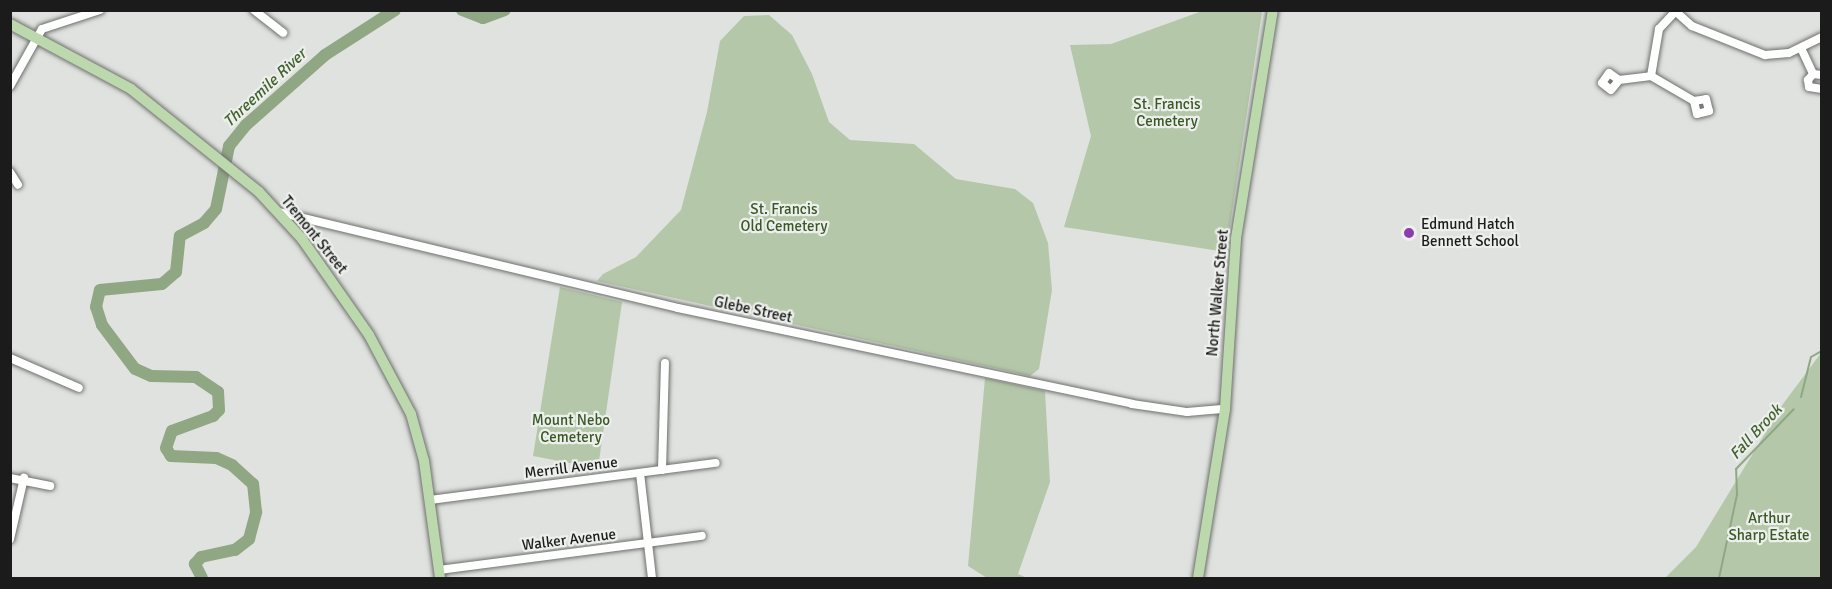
<!DOCTYPE html>
<style>
body{margin:0}
#map{position:relative;width:1832px;height:589px;overflow:hidden;background:#dfe2de;font-family:Signika,sans-serif}
div>[style]{position:absolute}
[style*='--x']{left:calc(var(--x)*1px);top:calc(var(--y)*1px);width:calc(var(--w)*1px);rotate:calc(var(--a)*1deg)}
.green>*{inset:0;background:#b4c8a9}
.stream>*{height:2px;margin:-1px;padding:0 1px;transform-origin:1px;border-radius:1px;background:#90a783}
.river>*{height:12px;margin:-6px;padding:0 6px;transform-origin:6px;border-radius:6px;background:#90a783}
.roads{filter:drop-shadow(0 0 2px #6f706e) drop-shadow(0 0 2px #6f706e)}
.minor>*{height:8px;margin:-4px;padding:0 4px;transform-origin:4px;border-radius:4px;background:#fff}
.major>*{height:10px;margin:-5px;padding:0 5px;transform-origin:5px;border-radius:5px;background:#bcd8ad}
.dots>*{width:16px;height:16px;translate:-50% -50%;box-sizing:border-box;border:3px solid #edefec;border-radius:50%}
span{translate:-50% -50%;white-space:nowrap;text-align:center;line-height:1.15;-webkit-text-stroke:4.5px #edefec;paint-order:stroke}
.park-label{font-size:15px;color:#385824}
.poi-label{font-size:15px;color:#1a1b1a}
.left{translate:0 -50%;text-align:left}
.street-label{font-size:15px;color:#1a1b1a}
.water-label{font-size:16px;color:#42622e;font-style:italic}
.frame{position:absolute;inset:0;border:12px solid #1a1b1a;pointer-events:none}
</style>
<div id="map">
<div class="green">
<div style="clip-path:polygon(1205px 10px,1262px 12px,1226px 252px,1064px 227px,1091px 136px,1070px 45px,1111px 44px)"></div>
<div style="clip-path:polygon(769px 15px,792px 35px,812px 74px,829px 122px,850px 140px,914px 144px,956px 179px,1015px 189px,1033px 203px,1048px 243px,1052px 290px,1039px 369px,1030px 376px,597px 281px,603px 274px,636px 257px,681px 210px,707px 112px,720px 41px,744px 16px)"></div>
<div style="clip-path:polygon(560px 287px,622px 302px,599px 461px,591px 467px,533px 456px)"></div>
<div style="clip-path:polygon(1821px 353px,1821px 578px,1665px 578px,1696px 547px,1783px 404px)"></div>
<div style="clip-path:polygon(985px 378px,1045px 391px,1050px 482px,1018px 574px,1027px 578px,987px 578px,968px 566px)"></div>
</div>
<div class="stream">
<div style="--x:1801;--y:397;--w:41;--a:-76"></div>
<div style="--x:1811;--y:357;--w:13;--a:-29"></div>
<div style="--x:1719;--y:578;--w:85;--a:-77.8"></div>
<div style="--x:1737;--y:495;--w:26;--a:-92"></div>
<div style="--x:1736;--y:469;--w:83;--a:-46"></div>
</div>
<div class="river">
<div style="--x:462;--y:10;--w:22;--a:21"></div>
<div style="--x:483;--y:18;--w:23;--a:-20"></div>
<div style="--x:202;--y:578;--w:16;--a:-117"></div>
<div style="--x:195;--y:564;--w:9;--a:-49"></div>
<div style="--x:201;--y:557;--w:35;--a:-12"></div>
<div style="--x:235;--y:550;--w:18;--a:-38"></div>
<div style="--x:249;--y:539;--w:28;--a:-75"></div>
<div style="--x:256;--y:512;--w:28;--a:-96"></div>
<div style="--x:253;--y:484;--w:28;--a:-138"></div>
<div style="--x:232;--y:465;--w:17;--a:-156"></div>
<div style="--x:216;--y:458;--w:45;--a:-177.5"></div>
<div style="--x:171;--y:456;--w:9;--a:-122"></div>
<div style="--x:166;--y:448;--w:18;--a:-71"></div>
<div style="--x:172;--y:431;--w:44;--a:-20.1"></div>
<div style="--x:213;--y:416;--w:8;--a:-45"></div>
<div style="--x:219;--y:410;--w:18;--a:-93"></div>
<div style="--x:218;--y:392;--w:27;--a:-146"></div>
<div style="--x:196;--y:377;--w:45;--a:-178.7"></div>
<div style="--x:151;--y:376;--w:17;--a:-156"></div>
<div style="--x:135;--y:369;--w:55;--a:-126.9"></div>
<div style="--x:102;--y:325;--w:19;--a:-108"></div>
<div style="--x:96;--y:307;--w:17;--a:-77"></div>
<div style="--x:100;--y:290;--w:62;--a:-5.5"></div>
<div style="--x:162;--y:284;--w:18;--a:-41"></div>
<div style="--x:176;--y:272;--w:36;--a:-84"></div>
<div style="--x:180;--y:236;--w:27;--a:-28"></div>
<div style="--x:204;--y:223;--w:18;--a:-49"></div>
<div style="--x:216;--y:209;--w:64;--a:-78.3"></div>
<div style="--x:229;--y:146;--w:27;--a:-51"></div>
<div style="--x:246;--y:125;--w:106;--a:-41.5"></div>
<div style="--x:325;--y:55;--w:83;--a:-32.7"></div>
</div>
<div class="roads">
<div class="minor">
<div style="--x:254;--y:10;--w:37;--a:38"></div>
<div style="--x:1674;--y:10;--w:24;--a:42"></div>
<div style="--x:1692;--y:26;--w:79;--a:21.7"></div>
<div style="--x:1765;--y:55;--w:24;--a:-5"></div>
<div style="--x:1789;--y:53;--w:37;--a:-26"></div>
<div style="--x:1801;--y:48;--w:29;--a:65"></div>
<div style="--x:1813;--y:74;--w:8;--a:130"></div>
<div style="--x:1808;--y:80;--w:7;--a:82"></div>
<div style="--x:1809;--y:87;--w:13;--a:9"></div>
<div style="--x:1813;--y:74;--w:9;--a:6"></div>
<div style="--x:1651;--y:76;--w:48;--a:-80.3"></div>
<div style="--x:1659;--y:29;--w:23;--a:-47"></div>
<div style="--x:1619;--y:80;--w:12;--a:-145"></div>
<div style="--x:1609;--y:73;--w:12;--a:125"></div>
<div style="--x:1602;--y:83;--w:11;--a:38"></div>
<div style="--x:1611;--y:90;--w:13;--a:-51"></div>
<div style="--x:1619;--y:80;--w:32;--a:-7"></div>
<div style="--x:1651;--y:76;--w:50;--a:30.2"></div>
<div style="--x:1694;--y:101;--w:12;--a:-9"></div>
<div style="--x:1706;--y:99;--w:12;--a:76"></div>
<div style="--x:1709;--y:111;--w:12;--a:166"></div>
<div style="--x:1697;--y:114;--w:13;--a:-103"></div>
<div style="--x:10;--y:86;--w:65;--a:-60.7"></div>
<div style="--x:42;--y:29;--w:61;--a:-18.1"></div>
<div style="--x:10;--y:172;--w:15;--a:58"></div>
<div style="--x:278;--y:212;--w:411;--a:13.5"></div>
<div style="--x:678;--y:308;--w:464;--a:11.9"></div>
<div style="--x:1132;--y:404;--w:56;--a:8.3"></div>
<div style="--x:1187;--y:412;--w:38;--a:-5"></div>
<div style="--x:10;--y:358;--w:75;--a:23.5"></div>
<div style="--x:662;--y:470;--w:107;--a:-88.4"></div>
<div style="--x:640;--y:473;--w:106;--a:83.5"></div>
<div style="--x:10;--y:478;--w:41;--a:11.3"></div>
<div style="--x:430;--y:500;--w:288;--a:-7.4"></div>
<div style="--x:10;--y:539;--w:63;--a:-77.1"></div>
<div style="--x:439;--y:570;--w:265;--a:-7.4"></div>
</div>
<div class="major">
<div style="--x:10;--y:24;--w:137;--a:28.2"></div>
<div style="--x:131;--y:89;--w:164;--a:38.8"></div>
<div style="--x:259;--y:192;--w:64;--a:47.5"></div>
<div style="--x:302;--y:239;--w:117;--a:55.1"></div>
<div style="--x:369;--y:335;--w:89;--a:62"></div>
<div style="--x:411;--y:414;--w:49;--a:74.5"></div>
<div style="--x:424;--y:461;--w:118;--a:82.2"></div>
<div style="--x:1198;--y:578;--w:171;--a:-80.9"></div>
<div style="--x:1225;--y:409;--w:171;--a:-86.3"></div>
<div style="--x:1236;--y:238;--w:231;--a:-80.8"></div>
</div>
</div>
<div class="dots">
<div style="left:1409px;top:233px;background:#8c3dad"></div>
</div>
<div class="park-label">
<span style="left:1167px;top:113px">St. Francis<br>Cemetery</span>
<span style="left:784px;top:218px">St. Francis<br>Old Cemetery</span>
<span style="left:571px;top:429px">Mount Nebo<br>Cemetery</span>
<span style="left:1769px;top:527px">Arthur<br>Sharp Estate</span>
</div>
<div class="poi-label">
<span class="left" style="left:1421px;top:233px">Edmund Hatch<br>Bennett School</span>
</div>
<div class="street-label">
<span style="left:314px;top:235px;rotate:51deg">Tremont Street</span>
<span style="left:1218px;top:293px;rotate:-85deg">North Walker Street</span>
<span style="left:753px;top:310px;rotate:12deg">Glebe Street</span>
<span style="left:571px;top:468px;rotate:-7deg">Merrill Avenue</span>
<span style="left:569px;top:540px;rotate:-7deg">Walker Avenue</span>
</div>
<div class="water-label">
<span style="left:265px;top:88px;rotate:-43deg">Threemile River</span>
<span style="left:1756px;top:432px;rotate:-47deg">Fall Brook</span>
</div>
<div class="frame"></div>
</div>
